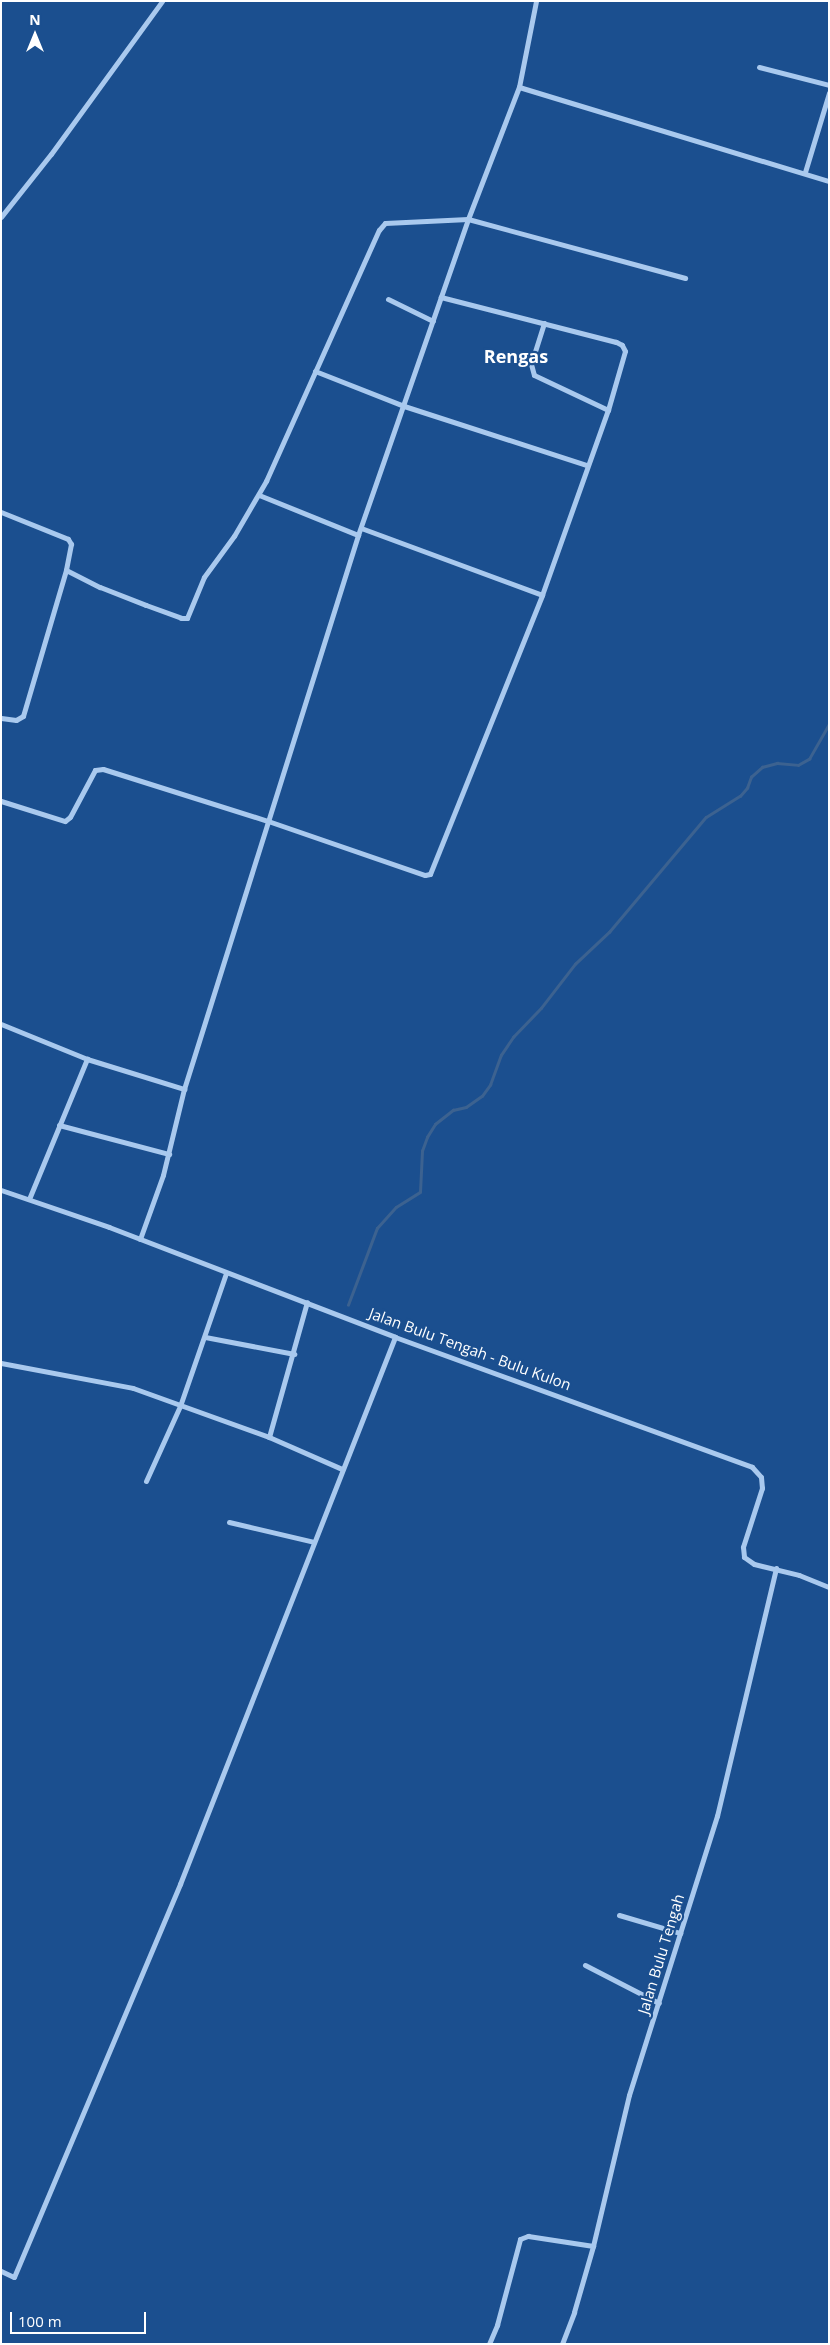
<!DOCTYPE html>
<style>
body{margin:0}
#map{position:relative;width:830px;height:2345px;overflow:hidden;background:#1b4f8f;font-family:"Open Sans",sans-serif}
div>[style]{position:absolute}
[style*='--x']{left:calc(var(--x)*1px);top:calc(var(--y)*1px);width:calc(var(--w)*1px);rotate:calc(var(--a)*1deg)}
.stream>*{height:2.5px;margin:-1.25px;padding:0 1.25px;transform-origin:1.25px;border-radius:1.25px;background:#3c6290}
.minor>*{height:5px;margin:-2.5px;padding:0 2.5px;transform-origin:2.5px;border-radius:2.5px;background:#a9c9ee}
span{translate:-50% -50%;white-space:nowrap;text-align:center;line-height:1.15;-webkit-text-stroke:4.5px #1b4f8f;paint-order:stroke}
.street-label{font-size:15px;color:#fff}
.quarter-label{font-size:18px;color:#fff;font-weight:700}
.frame{position:absolute;inset:0;border:2px solid #fff;pointer-events:none}
.north{position:absolute;left:10px;top:10px;width:50px;height:50px;-webkit-text-stroke:4px #1b4f8f;paint-order:stroke;rotate:0deg;font-size:14px;font-weight:700;line-height:20px;text-align:center;color:#fff}
.north::after{content:'';display:block;margin:auto;width:18px;height:22px;background:#fff;clip-path:polygon(50% 0,100% 100%,50% 72%,0 100%)}
.scale{position:absolute;left:10px;top:2312px;width:136px;height:22px;box-sizing:border-box;border:2px solid #fff;border-top:0;padding-left:6px;font-size:15px;line-height:18px;white-space:nowrap;color:#fff;-webkit-text-stroke:4px #1b4f8f;paint-order:stroke}
</style>
<div id="map">
<div class="stream">
<div style="--x:348;--y:1305;--w:82;--a:-69.4"></div>
<div style="--x:377;--y:1228;--w:28;--a:-48"></div>
<div style="--x:396;--y:1207;--w:28;--a:-32"></div>
<div style="--x:420;--y:1192;--w:41;--a:-87.2"></div>
<div style="--x:422;--y:1151;--w:15;--a:-70"></div>
<div style="--x:427;--y:1137;--w:15;--a:-58"></div>
<div style="--x:435;--y:1124;--w:23;--a:-38"></div>
<div style="--x:453;--y:1110;--w:13;--a:-13"></div>
<div style="--x:466;--y:1107;--w:19;--a:-35"></div>
<div style="--x:482;--y:1096;--w:14;--a:-54"></div>
<div style="--x:490;--y:1085;--w:32;--a:-70"></div>
<div style="--x:501;--y:1055;--w:22;--a:-56"></div>
<div style="--x:513;--y:1037;--w:40;--a:-46"></div>
<div style="--x:541;--y:1008;--w:56;--a:-52.3"></div>
<div style="--x:575;--y:964;--w:47;--a:-43.3"></div>
<div style="--x:609;--y:932;--w:150;--a:-49.9"></div>
<div style="--x:706;--y:817;--w:40;--a:-32"></div>
<div style="--x:740;--y:796;--w:11;--a:-49"></div>
<div style="--x:747;--y:788;--w:12;--a:-70"></div>
<div style="--x:751;--y:777;--w:15;--a:-42"></div>
<div style="--x:762;--y:767;--w:16;--a:-15"></div>
<div style="--x:777;--y:763;--w:21;--a:5"></div>
<div style="--x:798;--y:765;--w:13;--a:-29"></div>
<div style="--x:809;--y:759;--w:40;--a:-60.3"></div>
</div>
<div class="minor">
<div style="--x:759;--y:67;--w:72;--a:14.4"></div>
<div style="--x:519;--y:87;--w:324;--a:16.9"></div>
<div style="--x:805;--y:172;--w:83;--a:-73.1"></div>
<div style="--x:1;--y:217;--w:80;--a:-51.6"></div>
<div style="--x:51;--y:154;--w:189;--a:-54"></div>
<div style="--x:388;--y:299;--w:50;--a:26.1"></div>
<div style="--x:544;--y:323;--w:43;--a:107.6"></div>
<div style="--x:531;--y:364;--w:11;--a:75"></div>
<div style="--x:534;--y:375;--w:82;--a:25.3"></div>
<div style="--x:315;--y:371;--w:96;--a:21.5"></div>
<div style="--x:404;--y:406;--w:192;--a:17.9"></div>
<div style="--x:259;--y:495;--w:107;--a:22"></div>
<div style="--x:1;--y:512;--w:72;--a:21.9"></div>
<div style="--x:68;--y:539;--w:6;--a:59"></div>
<div style="--x:71;--y:544;--w:26;--a:101"></div>
<div style="--x:66;--y:570;--w:152;--a:106.4"></div>
<div style="--x:23;--y:716;--w:8;--a:150"></div>
<div style="--x:16;--y:720;--w:15;--a:-172"></div>
<div style="--x:361;--y:528;--w:193;--a:20.3"></div>
<div style="--x:66;--y:570;--w:38;--a:27"></div>
<div style="--x:100;--y:587;--w:49;--a:21.4"></div>
<div style="--x:146;--y:605;--w:37;--a:20"></div>
<div style="--x:181;--y:618;--w:6;--a:0"></div>
<div style="--x:187;--y:618;--w:44;--a:-67.5"></div>
<div style="--x:204;--y:577;--w:51;--a:-53.8"></div>
<div style="--x:234;--y:536;--w:64;--a:-59.8"></div>
<div style="--x:266;--y:481;--w:275;--a:-65.8"></div>
<div style="--x:379;--y:230;--w:9;--a:-49"></div>
<div style="--x:385;--y:223;--w:83;--a:-2.8"></div>
<div style="--x:468;--y:219;--w:225;--a:15.2"></div>
<div style="--x:1;--y:801;--w:67;--a:17.4"></div>
<div style="--x:65;--y:821;--w:6;--a:-39"></div>
<div style="--x:70;--y:817;--w:53;--a:-62"></div>
<div style="--x:95;--y:770;--w:8;--a:-7"></div>
<div style="--x:103;--y:769;--w:173;--a:17.5"></div>
<div style="--x:268;--y:821;--w:166;--a:19"></div>
<div style="--x:425;--y:875;--w:5;--a:-11"></div>
<div style="--x:430;--y:874;--w:301;--a:-68.1"></div>
<div style="--x:542;--y:595;--w:196;--a:-70.4"></div>
<div style="--x:608;--y:410;--w:61;--a:-73.9"></div>
<div style="--x:625;--y:351;--w:7;--a:-117"></div>
<div style="--x:622;--y:345;--w:7;--a:-153"></div>
<div style="--x:616;--y:342;--w:181;--a:-165.6"></div>
<div style="--x:1;--y:1024;--w:93;--a:22.1"></div>
<div style="--x:87;--y:1059;--w:102;--a:17.2"></div>
<div style="--x:59;--y:1125;--w:114;--a:14.8"></div>
<div style="--x:1;--y:1190;--w:114;--a:18.9"></div>
<div style="--x:109;--y:1227;--w:306;--a:21"></div>
<div style="--x:395;--y:1337;--w:380;--a:20"></div>
<div style="--x:752;--y:1467;--w:13;--a:48"></div>
<div style="--x:761;--y:1477;--w:11;--a:85"></div>
<div style="--x:762;--y:1488;--w:62;--a:107.9"></div>
<div style="--x:743;--y:1547;--w:10;--a:84"></div>
<div style="--x:744;--y:1557;--w:12;--a:35"></div>
<div style="--x:754;--y:1564;--w:46;--a:13.7"></div>
<div style="--x:799;--y:1575;--w:32;--a:22"></div>
<div style="--x:29;--y:1199;--w:152;--a:-67.5"></div>
<div style="--x:140;--y:1239;--w:68;--a:-70.2"></div>
<div style="--x:163;--y:1175;--w:89;--a:-76.3"></div>
<div style="--x:184;--y:1089;--w:581;--a:-72.56"></div>
<div style="--x:358;--y:535;--w:335;--a:-70.8"></div>
<div style="--x:468;--y:219;--w:142;--a:-68.9"></div>
<div style="--x:519;--y:87;--w:88;--a:-78.8"></div>
<div style="--x:205;--y:1337;--w:91;--a:10.8"></div>
<div style="--x:1;--y:1363;--w:134;--a:10.7"></div>
<div style="--x:133;--y:1388;--w:145;--a:19.8"></div>
<div style="--x:269;--y:1437;--w:80;--a:23.7"></div>
<div style="--x:269;--y:1437;--w:140;--a:-74.3"></div>
<div style="--x:146;--y:1481;--w:82;--a:-65.6"></div>
<div style="--x:180;--y:1406;--w:141;--a:-70.9"></div>
<div style="--x:229;--y:1522;--w:87;--a:13.2"></div>
<div style="--x:619;--y:1915;--w:64;--a:16.4"></div>
<div style="--x:585;--y:1965;--w:83;--a:27.2"></div>
<div style="--x:1;--y:2271;--w:14;--a:25"></div>
<div style="--x:14;--y:2277;--w:427;--a:-67.1"></div>
<div style="--x:180;--y:1884;--w:588;--a:-68.54"></div>
<div style="--x:489;--y:2344;--w:21;--a:-67"></div>
<div style="--x:497;--y:2325;--w:89;--a:-75"></div>
<div style="--x:520;--y:2239;--w:9;--a:-21"></div>
<div style="--x:528;--y:2236;--w:66;--a:8.7"></div>
<div style="--x:562;--y:2344;--w:34;--a:-69"></div>
<div style="--x:574;--y:2312;--w:69;--a:-73.9"></div>
<div style="--x:593;--y:2246;--w:155;--a:-76.6"></div>
<div style="--x:629;--y:2095;--w:293;--a:-72.5"></div>
<div style="--x:717;--y:1816;--w:255;--a:-76.6"></div>
</div>
<div class="street-label">
<span style="left:470px;top:1349px;rotate:20deg">Jalan Bulu Tengah - Bulu Kulon</span>
<span style="left:661px;top:1954px;rotate:-73deg">Jalan Bulu Tengah</span>
</div>
<div class="quarter-label">
<span style="left:516px;top:356px">Rengas</span>
</div>
<div class="frame"></div>
<div class="north">N</div>
<div class="scale">100 m</div>
</div>
